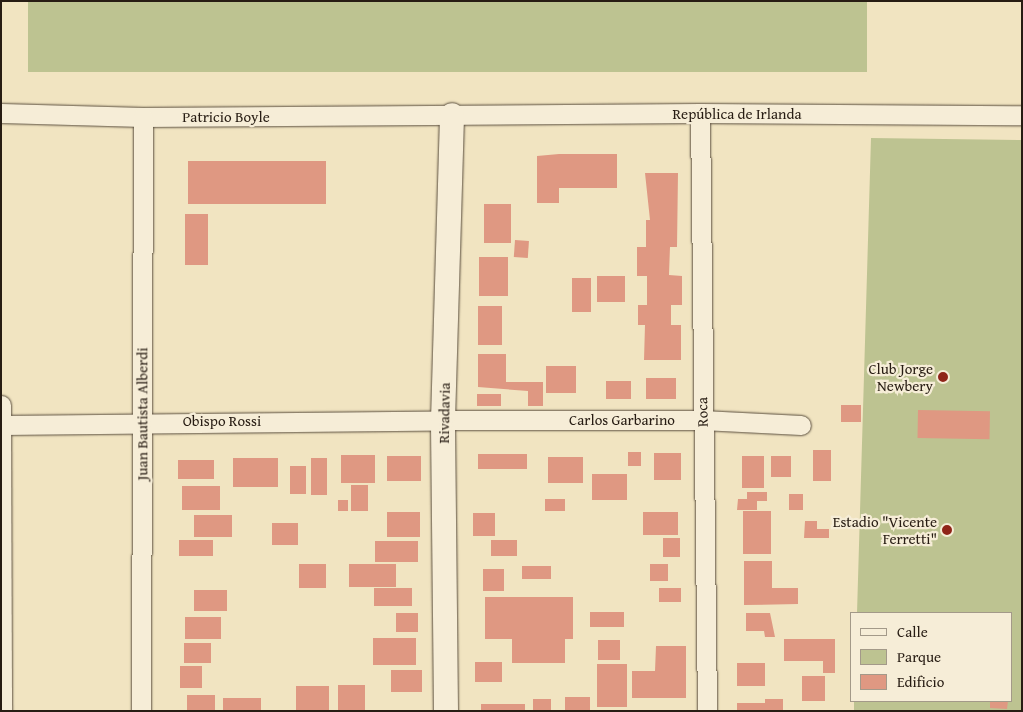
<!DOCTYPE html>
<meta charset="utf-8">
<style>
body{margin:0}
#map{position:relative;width:1023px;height:712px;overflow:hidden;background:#f1e4c1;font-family:"Gentium Book Plus",serif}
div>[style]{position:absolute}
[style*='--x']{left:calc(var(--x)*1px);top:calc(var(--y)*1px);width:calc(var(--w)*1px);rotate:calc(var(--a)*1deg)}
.green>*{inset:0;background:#bdc391;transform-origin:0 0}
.building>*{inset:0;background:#df9882;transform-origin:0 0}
.roads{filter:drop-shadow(0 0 1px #5a4e3e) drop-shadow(0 0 1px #5a4e3e)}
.minor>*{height:19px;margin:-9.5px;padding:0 9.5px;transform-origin:9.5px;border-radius:9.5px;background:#f6edd7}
.tertiary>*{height:24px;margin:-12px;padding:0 12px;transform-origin:12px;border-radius:12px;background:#f6edd7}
.dots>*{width:14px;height:14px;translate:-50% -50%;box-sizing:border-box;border:2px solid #f6edd7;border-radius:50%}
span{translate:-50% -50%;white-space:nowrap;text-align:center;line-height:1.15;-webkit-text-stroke:4.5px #f6edd7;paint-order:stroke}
.street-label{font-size:15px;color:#271c13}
.poi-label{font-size:15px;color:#271c13}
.right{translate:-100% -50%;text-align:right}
.frame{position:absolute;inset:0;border:2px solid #271c13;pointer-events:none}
.legend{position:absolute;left:850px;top:612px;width:162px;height:90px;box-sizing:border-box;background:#f6edd7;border:1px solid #a39989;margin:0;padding:6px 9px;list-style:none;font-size:15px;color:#271c13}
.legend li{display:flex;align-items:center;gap:10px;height:25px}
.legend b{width:25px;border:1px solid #a39989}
</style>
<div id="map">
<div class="green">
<div style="left:28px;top:1px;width:839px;height:71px"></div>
<div style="clip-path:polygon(871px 138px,1022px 140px,1022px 711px,854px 711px,854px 701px,1012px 701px,1012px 613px,857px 613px)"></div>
</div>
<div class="building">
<div style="clip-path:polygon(559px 154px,617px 154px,617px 188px,559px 188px,559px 203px,537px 203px,537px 156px)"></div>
<div style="left:188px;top:161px;width:138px;height:43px"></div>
<div style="clip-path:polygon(645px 173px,678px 173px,677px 247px,670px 247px,669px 275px,682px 276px,682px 305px,671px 305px,671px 325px,681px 325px,681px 360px,644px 360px,645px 325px,638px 325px,638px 305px,647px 305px,647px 276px,637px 276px,637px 247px,646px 247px,646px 220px,650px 220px)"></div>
<div style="left:484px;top:204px;width:27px;height:39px"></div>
<div style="left:185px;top:214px;width:23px;height:51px"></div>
<div style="left:515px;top:240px;width:14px;height:17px;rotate:4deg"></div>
<div style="left:479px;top:257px;width:29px;height:39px"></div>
<div style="left:597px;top:276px;width:28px;height:26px"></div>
<div style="left:591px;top:278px;width:34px;height:19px;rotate:90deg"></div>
<div style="left:478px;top:306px;width:24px;height:39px"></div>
<div style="clip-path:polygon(478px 354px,506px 354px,506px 382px,543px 382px,543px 406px,528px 406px,528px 391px,478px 387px)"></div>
<div style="left:546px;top:366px;width:30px;height:27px"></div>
<div style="left:646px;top:378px;width:30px;height:21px"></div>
<div style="left:606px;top:381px;width:25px;height:18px"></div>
<div style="left:477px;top:394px;width:24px;height:12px"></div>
<div style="left:841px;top:405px;width:20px;height:17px"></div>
<div style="left:918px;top:410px;width:72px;height:28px;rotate:1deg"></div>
<div style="left:813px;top:450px;width:18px;height:31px"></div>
<div style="left:628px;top:452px;width:13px;height:14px"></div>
<div style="left:654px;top:453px;width:27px;height:27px"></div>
<div style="left:478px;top:454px;width:49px;height:15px"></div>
<div style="left:341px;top:455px;width:34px;height:28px"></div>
<div style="left:387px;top:456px;width:34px;height:25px"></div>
<div style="left:742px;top:456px;width:22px;height:32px"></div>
<div style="left:771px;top:456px;width:20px;height:21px"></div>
<div style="left:548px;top:457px;width:35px;height:26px"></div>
<div style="left:233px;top:458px;width:45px;height:29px"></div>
<div style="left:311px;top:458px;width:16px;height:37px"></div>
<div style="left:178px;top:460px;width:36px;height:19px"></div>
<div style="left:290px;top:466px;width:16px;height:28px"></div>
<div style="left:592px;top:474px;width:35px;height:26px"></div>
<div style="left:351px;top:485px;width:17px;height:26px"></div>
<div style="left:182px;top:486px;width:38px;height:24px"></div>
<div style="clip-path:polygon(747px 492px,767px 492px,767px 501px,757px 501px,757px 510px,737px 510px,738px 499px,747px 499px)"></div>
<div style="left:789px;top:494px;width:14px;height:16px"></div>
<div style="left:545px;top:499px;width:20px;height:12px"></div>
<div style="left:338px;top:500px;width:10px;height:11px"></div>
<div style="left:743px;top:511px;width:28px;height:43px"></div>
<div style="left:387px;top:512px;width:33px;height:25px"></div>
<div style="left:643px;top:512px;width:35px;height:23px"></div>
<div style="left:473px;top:513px;width:22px;height:23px"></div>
<div style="left:194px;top:515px;width:38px;height:22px"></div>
<div style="clip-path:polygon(805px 521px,817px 521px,817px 529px,829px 529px,829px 538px,804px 538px)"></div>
<div style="left:272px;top:523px;width:26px;height:22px"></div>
<div style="left:663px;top:538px;width:17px;height:19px"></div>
<div style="left:179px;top:540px;width:34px;height:16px"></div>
<div style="left:491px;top:540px;width:26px;height:16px"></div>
<div style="left:375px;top:541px;width:43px;height:21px"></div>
<div style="clip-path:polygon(744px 561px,772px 561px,772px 588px,798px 588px,798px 604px,744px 605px)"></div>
<div style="left:299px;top:564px;width:27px;height:24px"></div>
<div style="left:396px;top:564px;width:23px;height:47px;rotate:90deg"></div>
<div style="left:650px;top:564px;width:18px;height:17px"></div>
<div style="left:522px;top:566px;width:29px;height:13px"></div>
<div style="left:483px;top:569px;width:21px;height:22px"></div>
<div style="left:374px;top:588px;width:38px;height:18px"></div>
<div style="left:659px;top:588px;width:22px;height:14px"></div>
<div style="left:194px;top:590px;width:33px;height:21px"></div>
<div style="clip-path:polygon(485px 597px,573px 597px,573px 639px,565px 639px,565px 663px,512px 663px,512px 639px,485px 639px)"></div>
<div style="left:590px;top:612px;width:34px;height:15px"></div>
<div style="left:396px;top:613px;width:22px;height:19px"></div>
<div style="clip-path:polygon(746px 613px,770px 613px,775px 637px,765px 637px,764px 631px,746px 631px)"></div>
<div style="left:185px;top:617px;width:36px;height:22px"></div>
<div style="left:373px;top:638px;width:43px;height:27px"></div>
<div style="clip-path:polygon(784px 639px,835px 639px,835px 673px,823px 673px,823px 661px,784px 661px)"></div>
<div style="left:598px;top:640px;width:22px;height:20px"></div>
<div style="left:184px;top:643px;width:27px;height:20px"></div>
<div style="clip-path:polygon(656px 646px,686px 646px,686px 698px,632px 698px,632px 671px,655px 671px)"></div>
<div style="left:475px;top:662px;width:27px;height:20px"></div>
<div style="left:737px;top:663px;width:28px;height:23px"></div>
<div style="left:597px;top:664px;width:30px;height:43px"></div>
<div style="left:202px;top:666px;width:22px;height:22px;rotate:90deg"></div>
<div style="left:422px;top:670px;width:22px;height:31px;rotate:90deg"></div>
<div style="left:802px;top:676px;width:23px;height:25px"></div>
<div style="left:338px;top:685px;width:27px;height:26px"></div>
<div style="left:296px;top:686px;width:33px;height:25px"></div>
<div style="left:187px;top:695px;width:28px;height:16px"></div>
<div style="left:565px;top:697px;width:25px;height:14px"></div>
<div style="left:223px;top:698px;width:38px;height:13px"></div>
<div style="left:533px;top:699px;width:18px;height:12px"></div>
<div style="clip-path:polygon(765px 699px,783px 699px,783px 711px,737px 711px,737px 703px,765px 703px)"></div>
<div style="clip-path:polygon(990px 701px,1008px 701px,1007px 709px,990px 708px)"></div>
<div style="left:481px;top:704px;width:44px;height:7px"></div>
</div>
<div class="roads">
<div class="minor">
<div style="--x:1;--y:113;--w:142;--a:1.6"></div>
<div style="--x:143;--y:117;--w:557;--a:-0.41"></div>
<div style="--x:700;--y:113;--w:322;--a:0.4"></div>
<div style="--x:700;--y:113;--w:598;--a:89.33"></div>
<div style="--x:1;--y:405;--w:306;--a:89.8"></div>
<div style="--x:2;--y:425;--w:441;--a:-0.6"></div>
<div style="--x:443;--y:420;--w:259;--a:0"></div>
<div style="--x:702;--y:420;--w:99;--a:2.9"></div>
<div style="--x:141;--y:711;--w:594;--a:-89.81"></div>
</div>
<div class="tertiary">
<div style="--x:446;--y:711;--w:291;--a:-90.6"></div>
<div style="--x:443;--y:420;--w:305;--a:-88.3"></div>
</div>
</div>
<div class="dots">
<div style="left:943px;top:377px;background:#8f2418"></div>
<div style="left:947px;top:530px;background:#8f2418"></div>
</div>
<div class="street-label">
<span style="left:737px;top:114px">República de Irlanda</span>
<span style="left:226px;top:117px">Patricio Boyle</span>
<span style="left:702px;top:412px;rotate:-91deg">Roca</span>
<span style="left:444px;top:413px;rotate:-89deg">Rivadavia</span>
<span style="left:142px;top:414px;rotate:-90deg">Juan Bautista Alberdi</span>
<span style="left:622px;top:420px">Carlos Garbarino</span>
<span style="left:222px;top:421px">Obispo Rossi</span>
</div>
<div class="poi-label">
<span class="right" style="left:933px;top:377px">Club Jorge<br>Newbery</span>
<span class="right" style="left:937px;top:530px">Estadio "Vicente<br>Ferretti"</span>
</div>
<div class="frame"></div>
<ul class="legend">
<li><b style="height:6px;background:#f6edd7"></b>Calle</li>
<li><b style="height:14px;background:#bdc391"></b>Parque</li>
<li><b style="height:14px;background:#df9882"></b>Edificio</li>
</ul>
</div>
